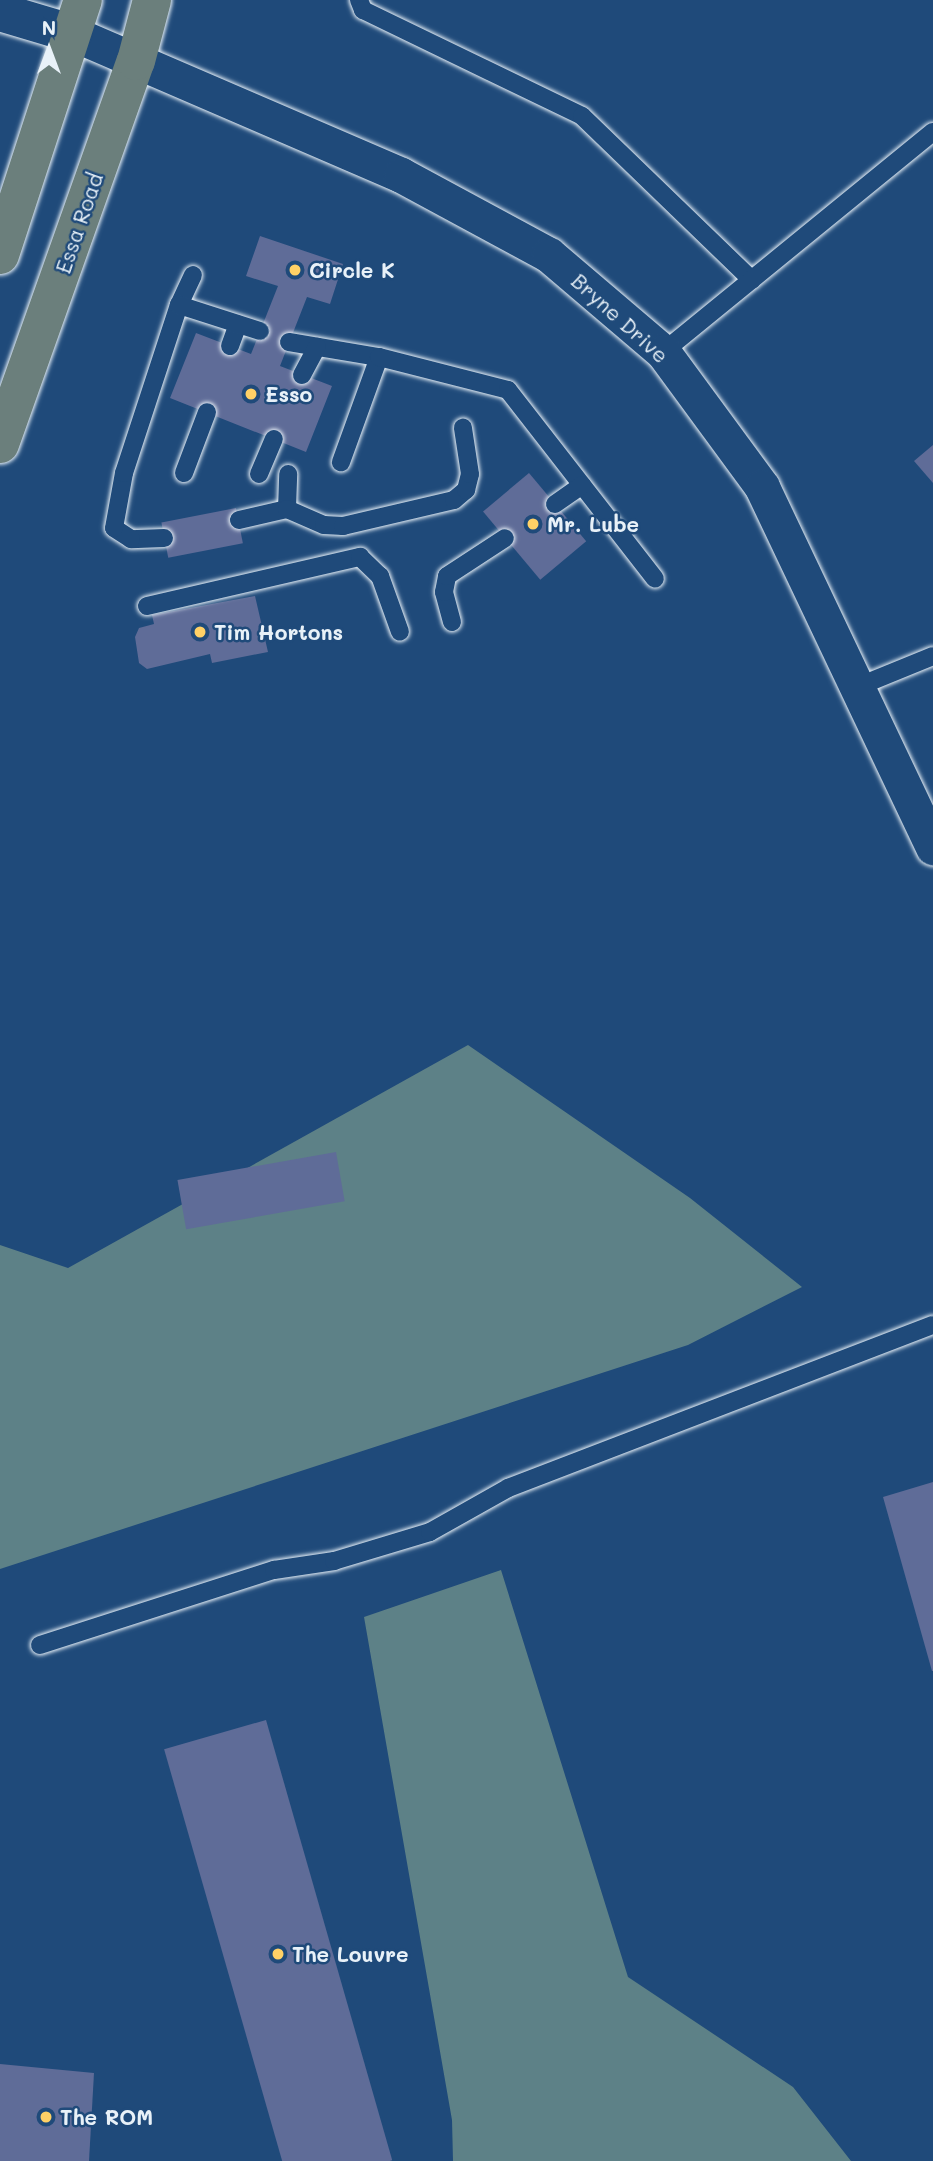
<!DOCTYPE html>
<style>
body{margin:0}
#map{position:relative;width:933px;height:2161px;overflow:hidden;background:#1f4a7a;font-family:Mali,sans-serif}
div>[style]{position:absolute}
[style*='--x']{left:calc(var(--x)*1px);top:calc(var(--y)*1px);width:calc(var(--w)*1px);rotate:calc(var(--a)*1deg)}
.green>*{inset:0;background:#5d8187}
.building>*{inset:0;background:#5f6c98;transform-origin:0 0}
.roads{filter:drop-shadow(0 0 2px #e8f1f8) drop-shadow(0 0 2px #e8f1f8)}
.lane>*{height:18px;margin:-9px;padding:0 9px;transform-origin:9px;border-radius:9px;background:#1f4a7a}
.street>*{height:35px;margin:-17.5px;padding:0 17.5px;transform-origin:17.5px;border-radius:17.5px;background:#1f4a7a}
.secondary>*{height:38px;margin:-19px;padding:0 19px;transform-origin:19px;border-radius:19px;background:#1f4a7a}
.primary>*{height:38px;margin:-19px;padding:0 19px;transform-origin:19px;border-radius:19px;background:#6b7f7c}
.dots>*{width:19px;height:19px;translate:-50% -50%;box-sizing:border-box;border:4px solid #1f4a7a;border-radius:50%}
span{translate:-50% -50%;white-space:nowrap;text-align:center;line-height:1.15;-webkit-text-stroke:5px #1f4a7a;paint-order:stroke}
.street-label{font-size:21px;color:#e8f1f8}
.poi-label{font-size:21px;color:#e8f1f8;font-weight:700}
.left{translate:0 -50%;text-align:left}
.north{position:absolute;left:14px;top:14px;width:70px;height:70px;-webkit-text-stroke:5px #1f4a7a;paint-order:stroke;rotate:0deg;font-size:19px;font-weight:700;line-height:28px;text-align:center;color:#e8f1f8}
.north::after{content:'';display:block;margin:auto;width:24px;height:32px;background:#e8f1f8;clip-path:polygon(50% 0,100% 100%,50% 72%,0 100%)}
</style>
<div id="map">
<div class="green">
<div style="clip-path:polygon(468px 1045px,690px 1198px,802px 1287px,688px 1345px,0 1569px,0 1245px,68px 1268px)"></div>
<div style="clip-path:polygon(501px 1570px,628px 1977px,793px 2087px,851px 2161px,453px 2161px,452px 2120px,364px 1617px)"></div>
</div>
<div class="building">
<div style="clip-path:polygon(260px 236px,343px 264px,330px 304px,307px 297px,280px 366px,332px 386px,306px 452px,170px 398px,196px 333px,251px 354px,278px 286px,246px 276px)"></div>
<div style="clip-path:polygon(933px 445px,933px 483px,914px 461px)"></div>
<div style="left:529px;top:473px;width:89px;height:60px;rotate:50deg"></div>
<div style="left:236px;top:508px;width:36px;height:76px;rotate:79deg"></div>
<div style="clip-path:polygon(255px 596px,268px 652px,212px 663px,210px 654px,147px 669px,139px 663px,135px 637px,139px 628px,154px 624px,152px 615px)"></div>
<div style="left:336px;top:1152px;width:50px;height:161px;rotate:80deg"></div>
<div style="clip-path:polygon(933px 1482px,933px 1671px,932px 1671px,883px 1497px)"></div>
<div style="left:266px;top:1720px;width:458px;height:106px;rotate:74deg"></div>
<div style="clip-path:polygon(0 2064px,94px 2073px,89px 2161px,0 2161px)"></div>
</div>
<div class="roads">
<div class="lane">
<div style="--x:359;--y:0;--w:11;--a:68"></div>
<div style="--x:363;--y:10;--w:243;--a:25.8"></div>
<div style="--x:582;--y:116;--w:236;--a:44"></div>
<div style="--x:179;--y:305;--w:33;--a:-65"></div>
<div style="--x:289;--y:342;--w:91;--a:9.5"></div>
<div style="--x:379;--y:357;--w:112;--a:109.9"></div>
<div style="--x:230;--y:346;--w:23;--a:-70"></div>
<div style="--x:663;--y:352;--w:348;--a:-39.2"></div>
<div style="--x:379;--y:357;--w:133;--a:14.3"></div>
<div style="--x:508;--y:390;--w:239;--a:52.1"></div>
<div style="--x:302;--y:375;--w:32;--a:-62"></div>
<div style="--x:184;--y:473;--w:65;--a:-69.3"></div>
<div style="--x:259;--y:474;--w:38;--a:-67"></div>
<div style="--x:555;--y:504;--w:33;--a:-35"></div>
<div style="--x:287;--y:509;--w:35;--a:-88"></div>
<div style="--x:239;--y:520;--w:49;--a:-12.9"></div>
<div style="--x:287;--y:509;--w:40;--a:23.4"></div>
<div style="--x:324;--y:525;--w:19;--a:3"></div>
<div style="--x:343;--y:526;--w:114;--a:-13.2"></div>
<div style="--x:454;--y:500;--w:16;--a:-40"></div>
<div style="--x:466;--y:490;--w:16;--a:-76"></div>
<div style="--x:470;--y:474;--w:47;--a:-98.7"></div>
<div style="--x:164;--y:538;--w:33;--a:178"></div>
<div style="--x:131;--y:539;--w:20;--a:-147"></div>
<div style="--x:114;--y:528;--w:56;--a:-79.7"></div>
<div style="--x:124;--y:473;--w:177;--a:-71.9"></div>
<div style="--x:179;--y:305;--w:85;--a:17.8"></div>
<div style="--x:147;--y:606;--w:219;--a:-13"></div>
<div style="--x:360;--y:557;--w:28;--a:44"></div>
<div style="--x:380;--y:576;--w:59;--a:70.3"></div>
<div style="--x:452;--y:622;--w:31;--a:-105"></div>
<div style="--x:444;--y:592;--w:16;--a:-79"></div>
<div style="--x:447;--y:576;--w:69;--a:-33.2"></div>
<div style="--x:857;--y:687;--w:82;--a:-22.2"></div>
<div style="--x:40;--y:1645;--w:246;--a:-17.8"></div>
<div style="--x:274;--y:1570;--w:61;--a:-8.5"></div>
<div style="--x:334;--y:1561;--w:100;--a:-16.8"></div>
<div style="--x:430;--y:1532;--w:90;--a:-29.4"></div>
<div style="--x:508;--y:1488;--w:455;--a:-21"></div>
</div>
<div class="street">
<div style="--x:74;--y:34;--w:356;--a:23.3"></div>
<div style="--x:401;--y:175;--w:168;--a:28.4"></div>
<div style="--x:549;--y:255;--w:150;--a:40.4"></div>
<div style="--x:663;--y:352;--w:167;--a:53.7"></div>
<div style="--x:762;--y:487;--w:399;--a:64.6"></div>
</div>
<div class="secondary">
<div style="--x:0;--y:12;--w:77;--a:16.6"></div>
</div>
<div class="primary">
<div style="--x:0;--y:255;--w:268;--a:-72"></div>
<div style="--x:0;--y:444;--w:406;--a:-70.5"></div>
<div style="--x:136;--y:61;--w:63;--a:-75.3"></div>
</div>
</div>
<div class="dots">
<div style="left:295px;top:270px;background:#ffd166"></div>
<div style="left:251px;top:394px;background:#ffd166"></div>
<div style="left:533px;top:524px;background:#ffd166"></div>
<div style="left:200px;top:632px;background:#ffd166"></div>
<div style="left:278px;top:1954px;background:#ffd166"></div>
<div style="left:46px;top:2117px;background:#ffd166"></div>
</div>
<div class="street-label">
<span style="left:79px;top:223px;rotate:-71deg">Essa Road</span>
<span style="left:620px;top:318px;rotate:42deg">Bryne Drive</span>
</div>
<div class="poi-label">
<span class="left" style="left:309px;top:270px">Circle K</span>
<span class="left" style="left:265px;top:394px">Esso</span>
<span class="left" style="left:547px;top:524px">Mr. Lube</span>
<span class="left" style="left:214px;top:632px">Tim Hortons</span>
<span class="left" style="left:292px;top:1954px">The Louvre</span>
<span class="left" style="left:60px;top:2117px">The ROM</span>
</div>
<div class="north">N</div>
</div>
